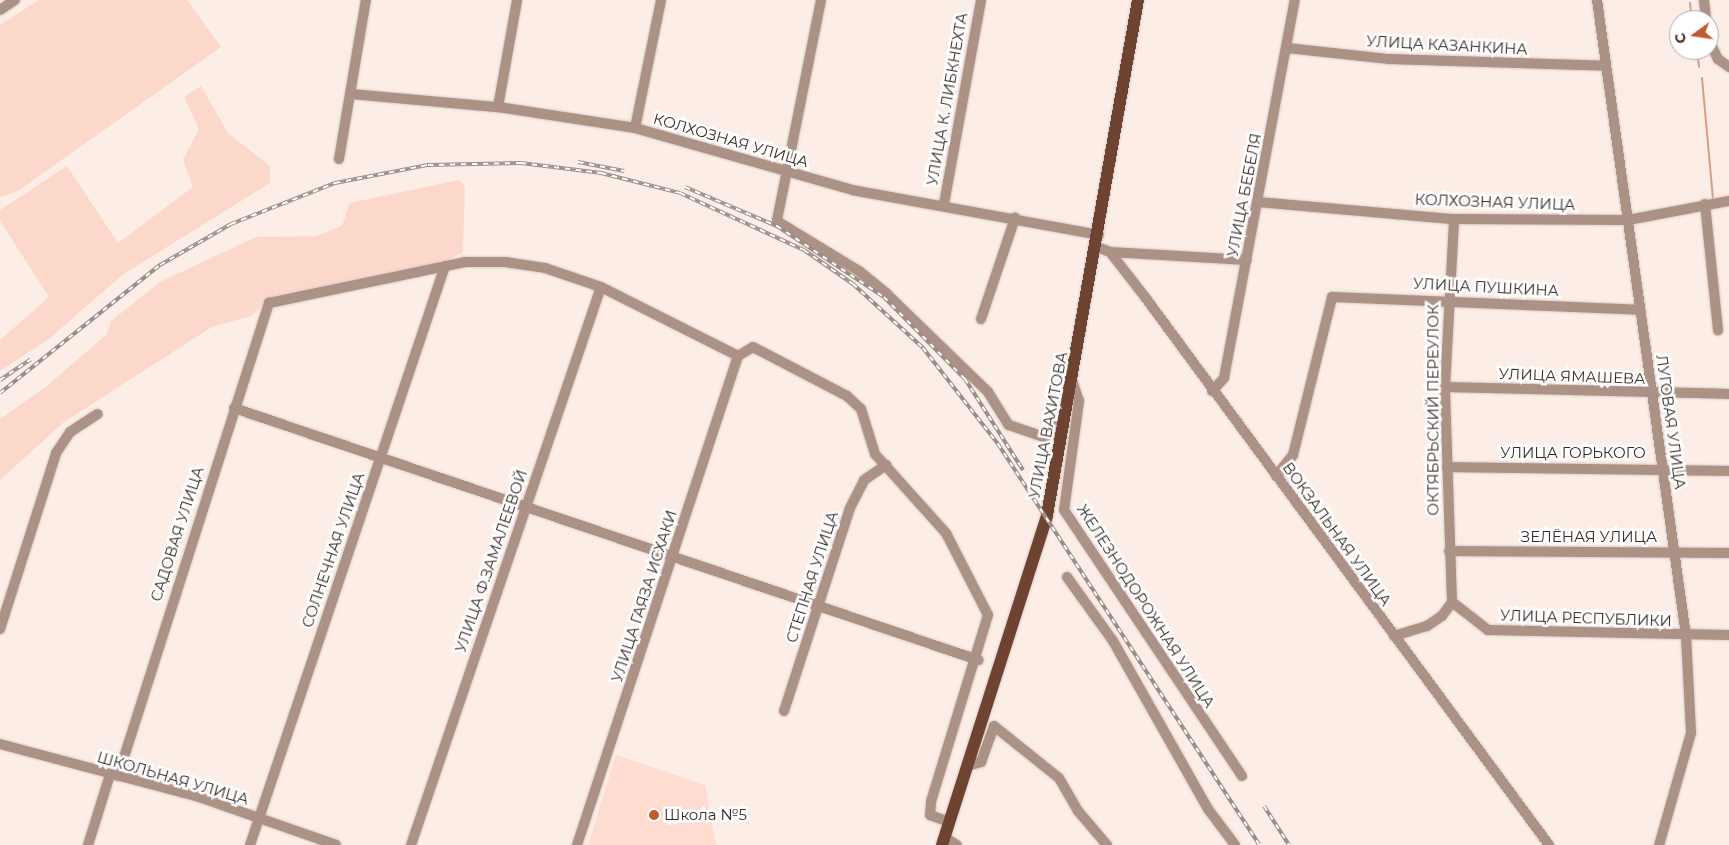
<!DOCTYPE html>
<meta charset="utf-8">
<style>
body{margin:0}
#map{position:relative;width:1729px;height:845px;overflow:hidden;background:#fdede7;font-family:Montserrat,sans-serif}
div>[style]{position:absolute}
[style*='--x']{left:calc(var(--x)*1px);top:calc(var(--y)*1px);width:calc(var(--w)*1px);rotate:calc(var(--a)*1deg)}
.built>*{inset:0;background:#fedccf}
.green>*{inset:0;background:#fcd8cb}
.stream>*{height:2px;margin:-1px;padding:0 1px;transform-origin:1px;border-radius:1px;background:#d99d85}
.roads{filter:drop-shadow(0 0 1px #d9cac5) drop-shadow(0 0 1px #d9cac5)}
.minor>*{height:10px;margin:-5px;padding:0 5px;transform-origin:5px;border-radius:5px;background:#ac9187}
.major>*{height:12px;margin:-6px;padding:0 6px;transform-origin:6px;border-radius:6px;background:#6f4331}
.rail>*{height:4px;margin-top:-2px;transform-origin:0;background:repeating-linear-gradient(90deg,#fff 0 5.5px,#9b8e89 0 11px);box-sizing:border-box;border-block:1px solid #9b8e89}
.dots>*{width:14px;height:14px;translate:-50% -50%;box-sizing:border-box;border:2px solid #fff;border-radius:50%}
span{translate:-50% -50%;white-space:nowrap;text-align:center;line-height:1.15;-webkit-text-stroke:5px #fff;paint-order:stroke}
.street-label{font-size:15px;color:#372d29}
.poi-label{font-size:15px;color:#372d29}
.left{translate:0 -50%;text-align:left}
.north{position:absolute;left:1669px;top:10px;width:50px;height:50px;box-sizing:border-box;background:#fff;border:1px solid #afaba9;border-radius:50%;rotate:256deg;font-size:14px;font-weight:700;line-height:20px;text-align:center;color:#372d29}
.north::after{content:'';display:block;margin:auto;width:18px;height:22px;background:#c15a2f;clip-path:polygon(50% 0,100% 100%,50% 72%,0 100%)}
</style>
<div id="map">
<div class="built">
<div style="clip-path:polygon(616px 755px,705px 785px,716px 845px,588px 845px)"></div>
</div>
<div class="green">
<div style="clip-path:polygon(39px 0,187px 0,221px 47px,18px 191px,0 197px,0 25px)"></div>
<div style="clip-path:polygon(201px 86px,228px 133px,270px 166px,270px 183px,122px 275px,49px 339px,0 371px,0 340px,49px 297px,0 221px,0 210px,67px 166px,118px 243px,193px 187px,183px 160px,199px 129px,184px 97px)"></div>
<div style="clip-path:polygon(459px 180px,465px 187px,463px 252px,444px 263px,269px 300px,251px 316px,212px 327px,64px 422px,0 480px,0 419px,47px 386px,107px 334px,111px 321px,160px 282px,256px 237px,316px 236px,342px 226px,350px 203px)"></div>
</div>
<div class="stream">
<div style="--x:1690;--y:3;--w:17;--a:83"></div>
<div style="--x:1697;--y:50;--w:17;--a:83"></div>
<div style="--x:1702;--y:78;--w:121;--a:84.8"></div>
</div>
<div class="roads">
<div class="minor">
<div style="--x:821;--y:0;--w:225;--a:101.3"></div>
<div style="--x:777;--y:221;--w:96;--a:31.4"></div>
<div style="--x:859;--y:271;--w:36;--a:39"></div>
<div style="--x:887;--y:294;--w:141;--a:44.1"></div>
<div style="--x:988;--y:392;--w:39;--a:58"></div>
<div style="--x:1009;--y:425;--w:40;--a:18.9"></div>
<div style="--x:1047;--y:438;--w:10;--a:-29"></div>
<div style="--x:1056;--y:433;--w:12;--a:-81"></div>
<div style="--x:1597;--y:0;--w:642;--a:82.03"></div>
<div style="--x:1686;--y:636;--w:97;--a:87"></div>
<div style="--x:1691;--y:733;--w:116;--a:105.9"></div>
<div style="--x:1704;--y:0;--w:20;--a:84"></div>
<div style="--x:0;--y:10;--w:18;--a:-34"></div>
<div style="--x:1709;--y:40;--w:21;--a:65"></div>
<div style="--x:1718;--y:59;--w:14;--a:36"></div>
<div style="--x:1287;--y:48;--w:103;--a:6.2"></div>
<div style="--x:1389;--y:59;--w:217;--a:1.8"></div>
<div style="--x:351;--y:94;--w:148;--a:5.1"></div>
<div style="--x:498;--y:107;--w:139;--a:8.7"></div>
<div style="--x:635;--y:128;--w:226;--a:15.9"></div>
<div style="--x:852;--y:190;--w:251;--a:10.3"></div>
<div style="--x:498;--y:107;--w:109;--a:-79.9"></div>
<div style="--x:635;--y:128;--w:131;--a:-78.5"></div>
<div style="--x:339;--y:159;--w:161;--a:-80.4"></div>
<div style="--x:1258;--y:202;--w:197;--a:5"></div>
<div style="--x:1454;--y:219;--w:174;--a:0.3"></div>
<div style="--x:1628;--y:220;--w:103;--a:-10.7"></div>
<div style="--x:944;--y:204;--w:207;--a:-79.7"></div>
<div style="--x:1705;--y:204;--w:127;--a:84.1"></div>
<div style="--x:1097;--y:247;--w:14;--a:21"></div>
<div style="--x:1110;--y:252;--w:57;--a:52.1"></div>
<div style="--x:1145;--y:297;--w:681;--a:53.6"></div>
<div style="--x:1110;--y:252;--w:137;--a:3.3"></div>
<div style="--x:981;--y:319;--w:107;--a:-71.4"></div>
<div style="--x:1068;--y:387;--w:6;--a:-39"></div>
<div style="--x:1073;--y:383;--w:19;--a:72"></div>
<div style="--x:1079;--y:401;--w:110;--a:97.8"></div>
<div style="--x:1064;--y:510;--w:320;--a:56.2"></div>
<div style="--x:1445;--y:387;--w:284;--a:1.4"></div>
<div style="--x:1212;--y:391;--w:18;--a:-47"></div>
<div style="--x:1224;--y:378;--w:385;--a:-79.4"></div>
<div style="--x:234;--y:408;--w:786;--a:18.71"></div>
<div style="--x:1447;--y:467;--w:282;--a:0.8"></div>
<div style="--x:1276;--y:476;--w:27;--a:-51"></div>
<div style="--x:1293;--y:455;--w:163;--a:-76.1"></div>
<div style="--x:1332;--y:297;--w:308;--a:2.4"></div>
<div style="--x:1449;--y:551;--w:280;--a:0.4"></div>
<div style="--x:1067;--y:577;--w:79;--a:54.3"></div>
<div style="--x:1113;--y:641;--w:193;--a:60.5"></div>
<div style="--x:1208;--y:809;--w:45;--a:53.1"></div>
<div style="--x:1452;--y:602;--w:215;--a:-91.9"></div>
<div style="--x:1445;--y:387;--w:168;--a:-86.9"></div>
<div style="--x:1452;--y:602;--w:46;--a:37.9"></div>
<div style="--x:1488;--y:630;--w:241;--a:1.2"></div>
<div style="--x:0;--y:629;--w:185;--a:-72.3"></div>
<div style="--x:56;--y:453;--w:25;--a:-56"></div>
<div style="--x:70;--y:432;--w:33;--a:-33"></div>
<div style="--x:1394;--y:636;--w:34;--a:-17"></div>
<div style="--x:1427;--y:626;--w:18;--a:-34"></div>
<div style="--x:1442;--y:616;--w:17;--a:-54"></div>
<div style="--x:784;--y:711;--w:213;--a:-72"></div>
<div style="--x:850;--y:508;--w:31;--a:-63"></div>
<div style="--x:864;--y:480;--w:27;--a:-34"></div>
<div style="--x:0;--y:744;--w:206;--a:14.9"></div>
<div style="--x:199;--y:797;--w:145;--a:19.3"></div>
<div style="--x:967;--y:766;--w:15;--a:-16"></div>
<div style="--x:981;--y:762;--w:38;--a:-70"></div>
<div style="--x:994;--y:726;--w:83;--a:38.7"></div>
<div style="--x:1059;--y:778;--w:38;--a:60"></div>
<div style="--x:1078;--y:811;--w:45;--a:49.5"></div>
<div style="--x:118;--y:776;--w:497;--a:-72.3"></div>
<div style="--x:269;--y:303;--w:200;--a:-11.8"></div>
<div style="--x:465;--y:262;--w:40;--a:0"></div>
<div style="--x:505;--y:262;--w:40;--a:8.5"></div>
<div style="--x:545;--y:268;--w:59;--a:18.7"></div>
<div style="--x:601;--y:287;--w:153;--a:26.7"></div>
<div style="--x:738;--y:356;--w:17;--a:-31"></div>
<div style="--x:753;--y:347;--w:106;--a:27.5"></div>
<div style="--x:847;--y:396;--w:19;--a:43"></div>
<div style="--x:861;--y:409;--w:47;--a:72.7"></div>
<div style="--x:875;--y:454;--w:106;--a:48.1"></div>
<div style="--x:946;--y:533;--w:92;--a:62.9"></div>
<div style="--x:988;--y:615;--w:195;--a:107"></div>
<div style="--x:931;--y:802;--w:13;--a:94"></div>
<div style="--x:930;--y:815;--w:20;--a:20"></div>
<div style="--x:944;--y:837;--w:15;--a:32"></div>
<div style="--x:88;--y:845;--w:73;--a:-72.6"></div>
<div style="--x:250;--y:845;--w:611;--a:-71.39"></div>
<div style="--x:411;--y:845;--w:589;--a:-71.2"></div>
<div style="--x:577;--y:845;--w:515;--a:-71.78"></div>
</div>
<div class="major">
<div style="--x:942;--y:845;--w:346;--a:-72.3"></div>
<div style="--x:1047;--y:515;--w:523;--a:-79.98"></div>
</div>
</div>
<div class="rail">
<div style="--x:578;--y:162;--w:47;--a:11.1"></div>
<div style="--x:685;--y:187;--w:100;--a:23"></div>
<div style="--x:777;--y:226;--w:128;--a:33.6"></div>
<div style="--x:884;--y:297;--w:115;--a:45.4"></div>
<div style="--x:965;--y:379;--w:108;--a:57.5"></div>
<div style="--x:0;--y:380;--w:37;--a:-34"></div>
<div style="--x:0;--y:393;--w:205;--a:-38.7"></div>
<div style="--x:160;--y:265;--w:82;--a:-30"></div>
<div style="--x:231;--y:224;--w:112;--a:-21.5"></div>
<div style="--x:335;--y:183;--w:95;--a:-11"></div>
<div style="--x:428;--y:165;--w:93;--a:-1.2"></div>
<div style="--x:521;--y:163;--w:81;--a:7.1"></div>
<div style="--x:601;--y:173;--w:81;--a:14.2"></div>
<div style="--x:680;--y:193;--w:136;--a:24.7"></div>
<div style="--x:804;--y:250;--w:60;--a:34.8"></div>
<div style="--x:853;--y:284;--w:95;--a:42.4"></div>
<div style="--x:923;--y:348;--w:122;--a:52"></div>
<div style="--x:998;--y:444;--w:478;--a:56.9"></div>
<div style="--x:1264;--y:806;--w:46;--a:57.3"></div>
</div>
<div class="dots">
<div style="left:654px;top:815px;background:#c15a2f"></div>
</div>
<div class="street-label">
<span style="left:1447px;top:45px;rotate:3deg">УЛИЦА КАЗАНКИНА</span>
<span style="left:947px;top:99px;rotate:-80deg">УЛИЦА К. ЛИБКНЕХТА</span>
<span style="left:731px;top:140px;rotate:16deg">КОЛХОЗНАЯ УЛИЦА</span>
<span style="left:1244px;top:195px;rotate:-79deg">УЛИЦА БЕБЕЛЯ</span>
<span style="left:1495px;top:202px;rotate:2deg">КОЛХОЗНАЯ УЛИЦА</span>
<span style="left:1486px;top:287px;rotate:3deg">УЛИЦА ПУШКИНА</span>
<span style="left:1572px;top:376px;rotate:2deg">УЛИЦА ЯМАШЕВА</span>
<span style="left:1433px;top:410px;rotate:-90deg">ОКТЯБРЬСКИЙ ПЕРЕУЛОК</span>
<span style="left:1671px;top:422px;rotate:82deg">ЛУГОВАЯ УЛИЦА</span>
<span style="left:1048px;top:425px;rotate:-79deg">УЛИЦА ВАХИТОВА</span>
<span style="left:1573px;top:453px">УЛИЦА ГОРЬКОГО</span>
<span style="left:177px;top:534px;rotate:-72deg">САДОВАЯ УЛИЦА</span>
<span style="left:1337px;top:534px;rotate:54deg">ВОКЗАЛЬНАЯ УЛИЦА</span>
<span style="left:1589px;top:537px">ЗЕЛЁНАЯ УЛИЦА</span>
<span style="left:333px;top:550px;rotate:-71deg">СОЛНЕЧНАЯ УЛИЦА</span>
<span style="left:491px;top:561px;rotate:-71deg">УЛИЦА Ф.ЗАМАЛЕЕВОЙ</span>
<span style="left:812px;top:577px;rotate:-72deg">СТЕПНАЯ УЛИЦА</span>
<span style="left:644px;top:596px;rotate:-72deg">УЛИЦА ГАЯЗА ИСХАКИ</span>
<span style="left:1146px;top:606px;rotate:57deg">ЖЕЛЕЗНОДОРОЖНАЯ УЛИЦА</span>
<span style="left:1586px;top:618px;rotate:2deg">УЛИЦА РЕСПУБЛИКИ</span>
<span style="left:173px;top:778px;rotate:16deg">ШКОЛЬНАЯ УЛИЦА</span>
</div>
<div class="poi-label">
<span class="left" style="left:664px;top:815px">Школа №5</span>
</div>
<div class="north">С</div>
</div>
